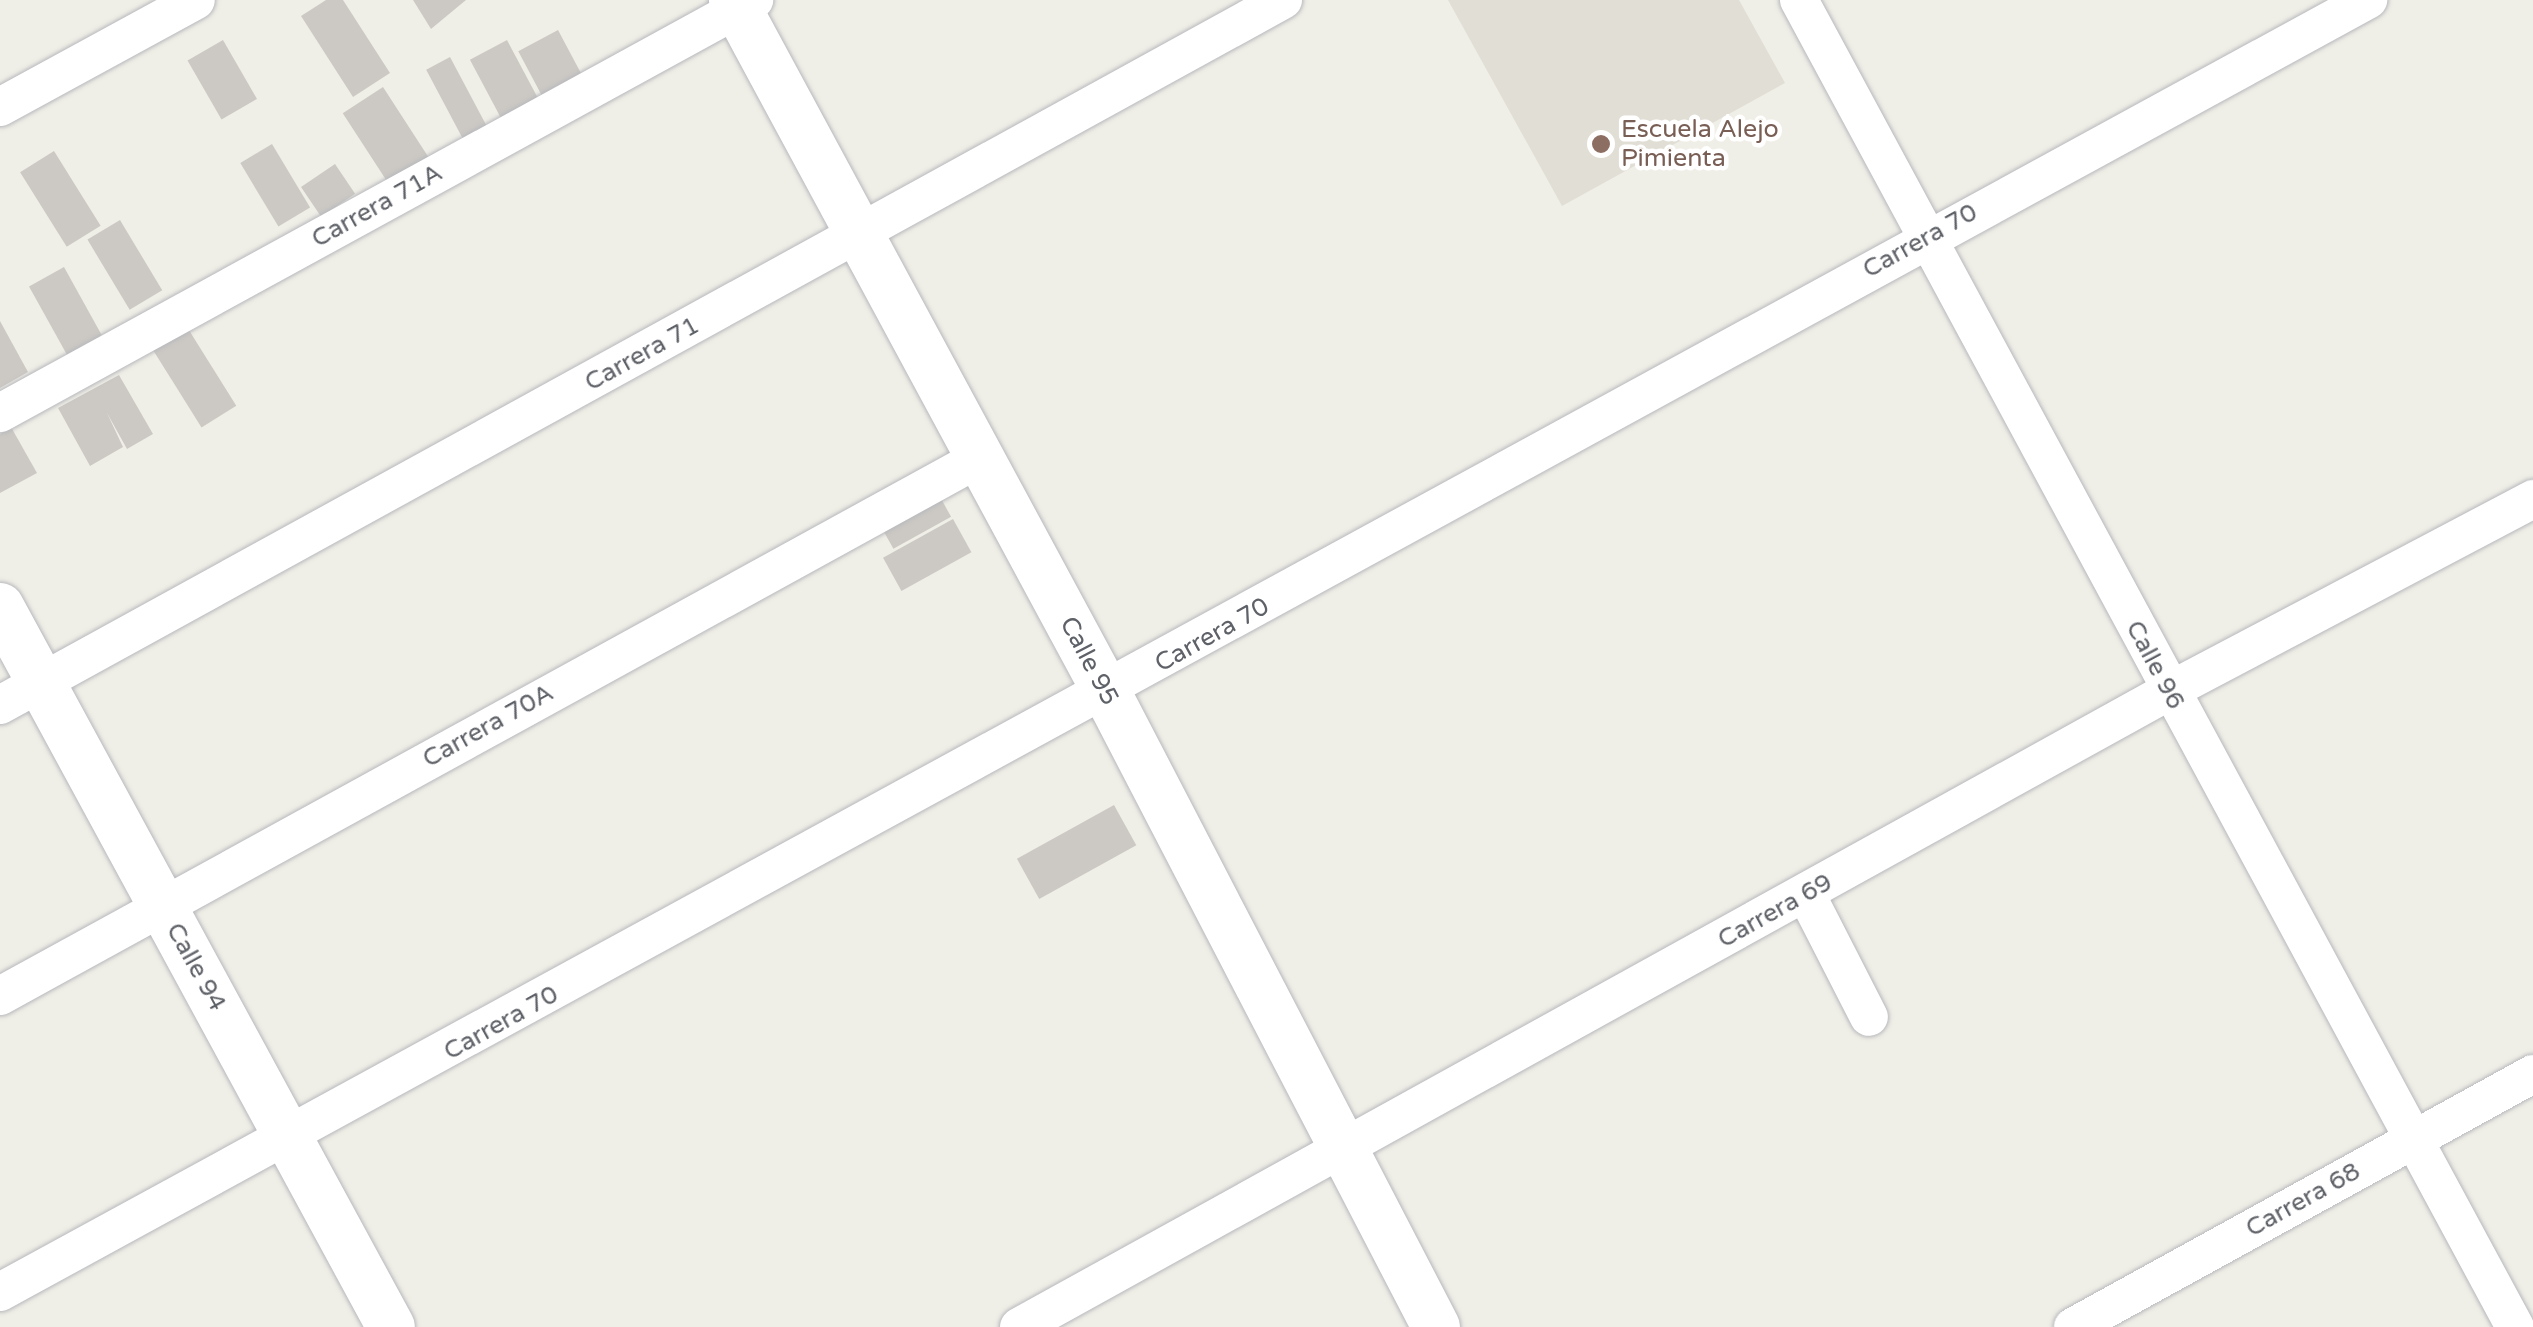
<!DOCTYPE html>
<style>
body{margin:0}
#map{position:relative;width:2533px;height:1327px;overflow:hidden;background:#f0efe7;font-family:"Varela Round",sans-serif}
div>[style]{position:absolute}
[style*='--x']{left:calc(var(--x)*1px);top:calc(var(--y)*1px);width:calc(var(--w)*1px);rotate:calc(var(--a)*1deg)}
.education>*{inset:0;background:#e0ded5}
.building>*{inset:0;background:#ccc9c4;transform-origin:0 0}
.roads{filter:drop-shadow(0 0 2px #b7b8bd) drop-shadow(0 0 2px #b7b8bd)}
.minor>*{height:38px;margin:-19px;padding:0 19px;transform-origin:19px;border-radius:19px;background:#fff}
.tertiary>*{height:48px;margin:-24px;padding:0 24px;transform-origin:24px;border-radius:24px;background:#fff}
.dots>*{width:28px;height:28px;translate:-50% -50%;box-sizing:border-box;border:5px solid #fff;border-radius:50%}
span{translate:-50% -50%;white-space:nowrap;text-align:center;line-height:1.15;-webkit-text-stroke:9px #fff;paint-order:stroke}
.education-label{font-size:25px;color:#785e54}
.left{translate:0 -50%;text-align:left}
.street-label{font-size:25px;color:#5e6167}
</style>
<div id="map">
<div class="education">
<div style="clip-path:polygon(1448px 0,1739px 0,1785px 83px,1562px 206px)"></div>
</div>
<div class="building">
<div style="clip-path:polygon(326px 0,343px 0,390px 73px,353px 97px,301px 16px)"></div>
<div style="clip-path:polygon(413px 0,466px 0,431px 29px)"></div>
<div style="left:558px;top:30px;width:64px;height:45px;rotate:62deg"></div>
<div style="left:223px;top:40px;width:68px;height:41px;rotate:60deg"></div>
<div style="left:507px;top:40px;width:74px;height:42px;rotate:62deg"></div>
<div style="left:450px;top:57px;width:88px;height:27px;rotate:62deg"></div>
<div style="left:383px;top:87px;width:86px;height:48px;rotate:57deg"></div>
<div style="left:272px;top:144px;width:74px;height:37px;rotate:59deg"></div>
<div style="left:54px;top:151px;width:88px;height:40px;rotate:58deg"></div>
<div style="left:335px;top:164px;width:36px;height:41px;rotate:56deg"></div>
<div style="left:120px;top:220px;width:82px;height:38px;rotate:59deg"></div>
<div style="left:64px;top:267px;width:78px;height:40px;rotate:61deg"></div>
<div style="clip-path:polygon(0 321px,28px 372px,0 388px)"></div>
<div style="left:187px;top:327px;width:93px;height:41px;rotate:58deg"></div>
<div style="clip-path:polygon(119px 375px,153px 434px,127px 449px,107px 413px,123px 447px,90px 466px,58px 408px)"></div>
<div style="clip-path:polygon(11px 427px,37px 473px,0 493px,0 434px)"></div>
<div style="left:939px;top:495px;width:25px;height:66px;rotate:61deg"></div>
<div style="left:953px;top:519px;width:38px;height:80px;rotate:61deg"></div>
<div style="left:1114px;top:805px;width:46px;height:111px;rotate:61deg"></div>
</div>
<div class="roads">
<div class="minor">
<div style="--x:1799;--y:0;--w:1508;--a:61.65"></div>
<div style="--x:0;--y:107;--w:223;--a:-28.6"></div>
<div style="--x:0;--y:413;--w:860;--a:-28.71"></div>
<div style="--x:0;--y:705;--w:1464;--a:-28.79"></div>
<div style="--x:1806;--y:894;--w:138;--a:62.9"></div>
<div style="--x:0;--y:996;--w:1116;--a:-28.77"></div>
<div style="--x:0;--y:1292;--w:2698;--a:-28.62"></div>
<div style="--x:1019;--y:1327;--w:1314;--a:-28.94"></div>
<div style="--x:2169;--y:691;--w:412;--a:-27.8"></div>
<div style="--x:2073;--y:1327;--w:525;--a:-28.81"></div>
</div>
<div class="tertiary">
<div style="--x:733;--y:0;--w:787;--a:61.65"></div>
<div style="--x:1107;--y:693;--w:714;--a:62.57"></div>
<div style="--x:0;--y:607;--w:819;--a:61.5"></div>
</div>
</div>
<div class="dots">
<div style="left:1601px;top:144px;background:#8d6e63"></div>
</div>
<div class="education-label">
<span class="left" style="left:1621px;top:144px">Escuela Alejo<br>Pimienta</span>
</div>
<div class="street-label">
<span style="left:377px;top:206px;rotate:-29deg">Carrera 71A</span>
<span style="left:1920px;top:241px;rotate:-29deg">Carrera 70</span>
<span style="left:642px;top:354px;rotate:-29deg">Carrera 71</span>
<span style="left:1212px;top:635px;rotate:-29deg">Carrera 70</span>
<span style="left:1089px;top:661px;rotate:62deg">Calle 95</span>
<span style="left:2155px;top:665px;rotate:62deg">Calle 96</span>
<span style="left:488px;top:726px;rotate:-29deg">Carrera 70A</span>
<span style="left:1775px;top:911px;rotate:-29deg">Carrera 69</span>
<span style="left:196px;top:967px;rotate:61deg">Calle 94</span>
<span style="left:501px;top:1023px;rotate:-29deg">Carrera 70</span>
<span style="left:2303px;top:1200px;rotate:-29deg">Carrera 68</span>
</div>
</div>
